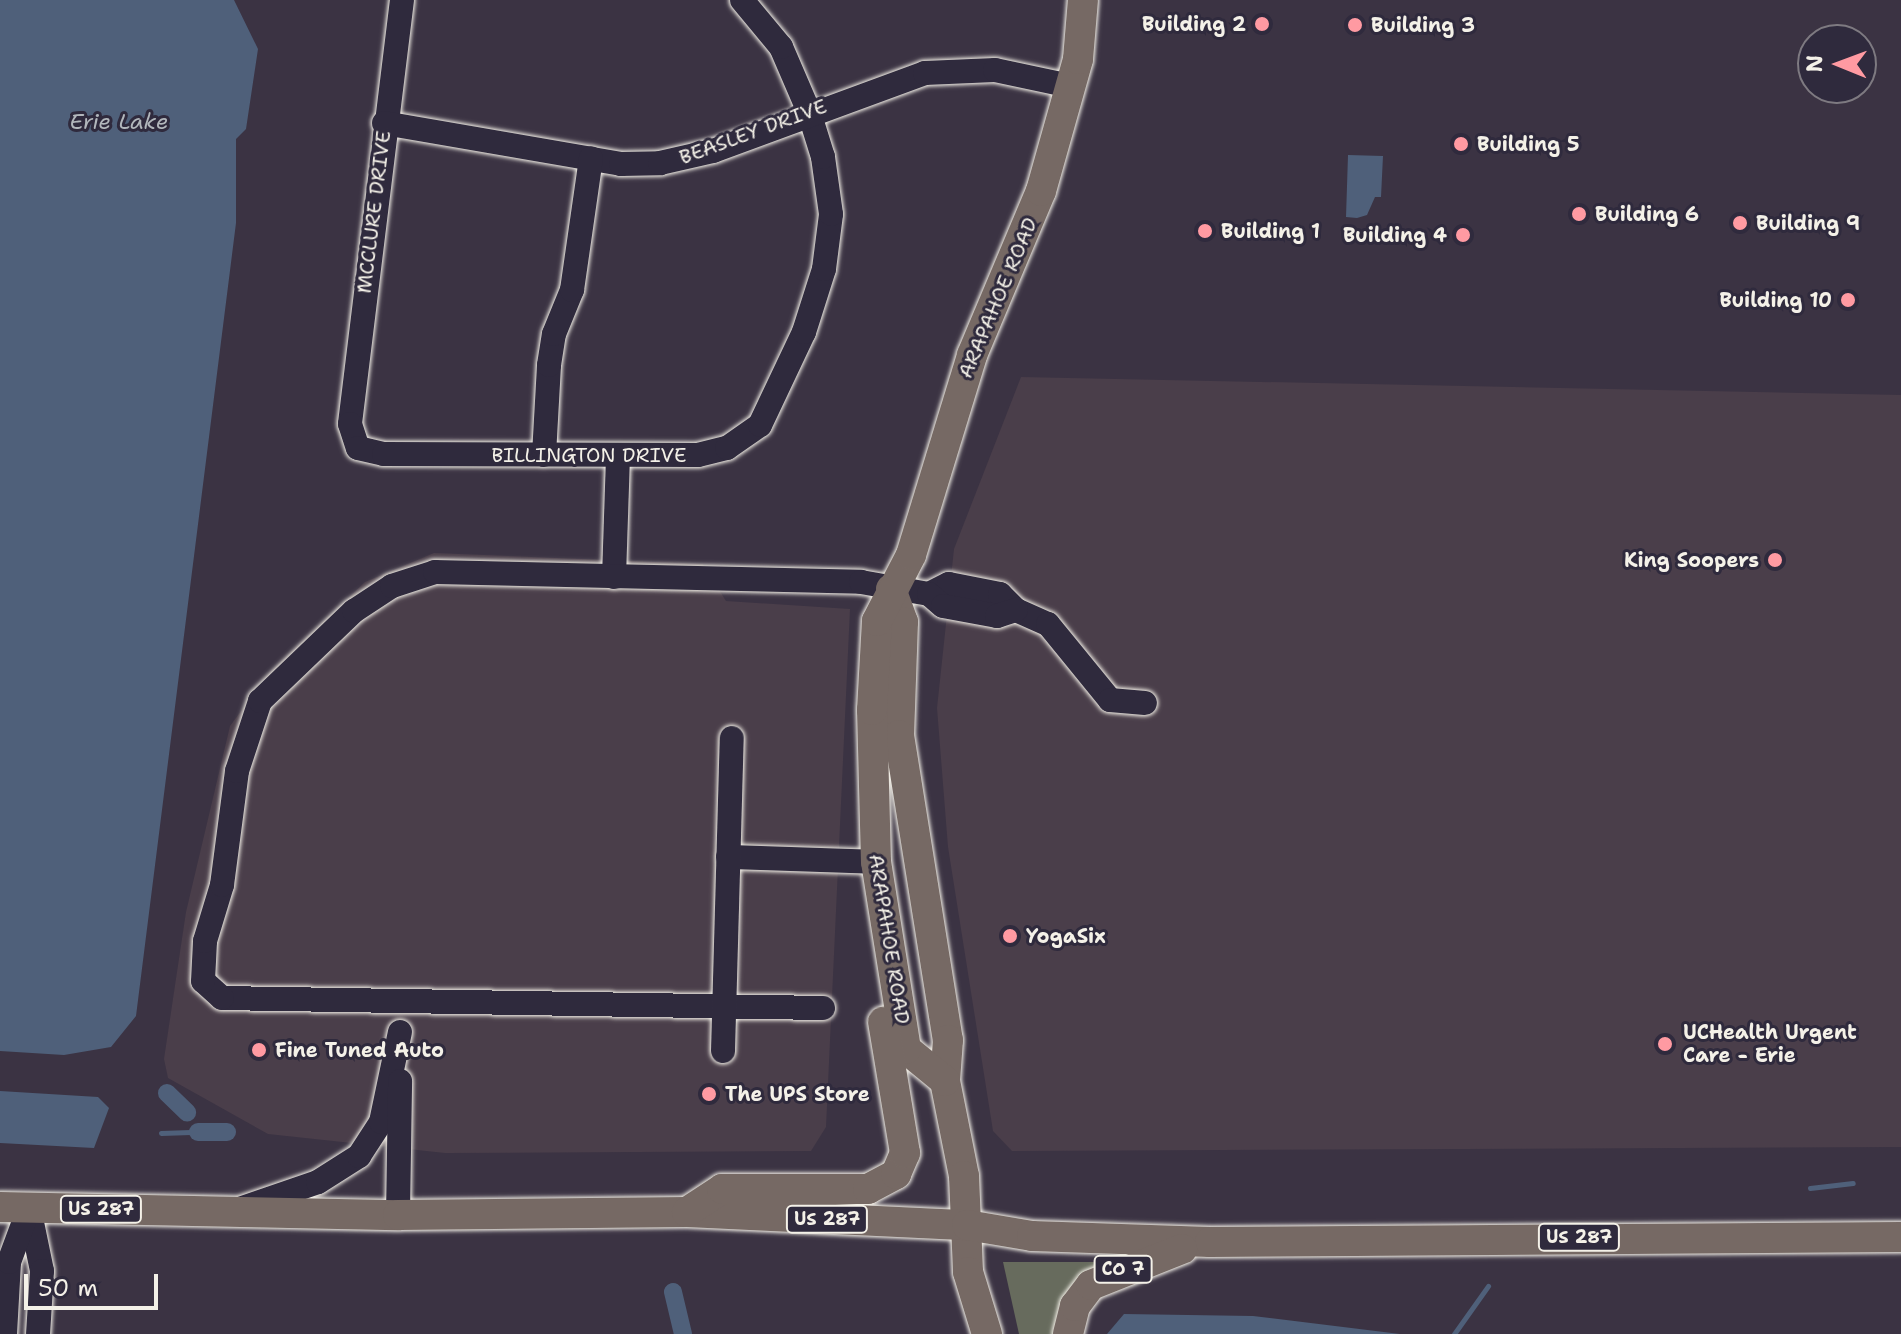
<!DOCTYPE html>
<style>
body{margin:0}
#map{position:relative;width:1901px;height:1334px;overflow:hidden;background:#3b3343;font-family:"Shantell Sans",sans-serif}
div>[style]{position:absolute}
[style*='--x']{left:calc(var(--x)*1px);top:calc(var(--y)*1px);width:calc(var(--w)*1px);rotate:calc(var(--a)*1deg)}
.built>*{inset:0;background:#4a3e4a}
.green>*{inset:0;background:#676b5d}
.water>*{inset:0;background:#4f607a}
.stream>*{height:5px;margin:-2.5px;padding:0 2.5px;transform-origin:2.5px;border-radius:2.5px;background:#4f607a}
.canal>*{height:18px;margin:-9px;padding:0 9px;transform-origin:9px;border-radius:9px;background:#4f607a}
.roads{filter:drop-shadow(0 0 2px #f4f1e8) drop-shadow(0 0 2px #f4f1e8)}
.minor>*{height:24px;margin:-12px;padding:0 12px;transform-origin:12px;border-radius:12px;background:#2f2a3d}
.major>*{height:30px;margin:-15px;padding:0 15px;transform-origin:15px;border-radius:15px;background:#766964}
.dots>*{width:22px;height:22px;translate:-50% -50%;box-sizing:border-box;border:4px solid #2f2a3d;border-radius:50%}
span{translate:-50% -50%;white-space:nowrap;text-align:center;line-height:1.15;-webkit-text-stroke:6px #2f2a3d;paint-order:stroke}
.shield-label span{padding:2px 6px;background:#2f2a3d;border:2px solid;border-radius:6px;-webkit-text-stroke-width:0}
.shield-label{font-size:18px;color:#f4f1e8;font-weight:700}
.poi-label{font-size:20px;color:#f4f1e8;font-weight:700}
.right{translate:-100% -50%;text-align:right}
.left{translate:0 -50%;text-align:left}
.street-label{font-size:20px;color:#f4f1e8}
.water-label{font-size:22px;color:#b2b7bc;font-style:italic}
.north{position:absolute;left:1797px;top:24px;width:80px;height:80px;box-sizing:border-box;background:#2f2a3d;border:2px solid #7e7a81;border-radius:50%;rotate:271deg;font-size:22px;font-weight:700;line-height:32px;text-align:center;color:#f4f1e8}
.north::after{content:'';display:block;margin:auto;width:28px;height:36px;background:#ff9aa2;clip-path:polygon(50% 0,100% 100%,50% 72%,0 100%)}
.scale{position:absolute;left:24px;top:1274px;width:134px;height:36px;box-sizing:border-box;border:4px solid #f4f1e8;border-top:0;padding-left:10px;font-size:24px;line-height:28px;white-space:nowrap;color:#f4f1e8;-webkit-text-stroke:6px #2f2a3d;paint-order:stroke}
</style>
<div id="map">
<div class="built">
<div style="clip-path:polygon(1021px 377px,1901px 395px,1901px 1147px,1012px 1151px,993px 1131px,948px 847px,937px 708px,954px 549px)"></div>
<div style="clip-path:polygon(434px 553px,703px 564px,726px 601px,850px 609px,826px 1127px,811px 1151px,445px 1153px,268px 1134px,168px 1078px,164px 1059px,186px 912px,230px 726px,270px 672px,365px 582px)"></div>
</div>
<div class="green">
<div style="clip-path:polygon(1003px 1262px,1108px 1262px,1062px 1334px,1019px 1334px)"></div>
</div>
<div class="water">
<div style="clip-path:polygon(0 0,234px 0,258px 49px,246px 129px,236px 139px,236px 223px,136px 1016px,111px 1047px,64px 1055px,0 1051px)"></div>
<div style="clip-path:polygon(1348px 155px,1383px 156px,1381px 197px,1375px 197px,1367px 215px,1357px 218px,1346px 217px)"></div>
<div style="clip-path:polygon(0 1091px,98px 1097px,109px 1108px,94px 1148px,0 1143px)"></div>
<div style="clip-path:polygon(1124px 1314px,1253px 1316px,1400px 1334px,1107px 1334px)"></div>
</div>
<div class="stream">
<div style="--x:161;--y:1133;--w:37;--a:-2"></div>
<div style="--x:1810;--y:1188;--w:43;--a:-6.6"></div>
<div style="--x:1454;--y:1334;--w:59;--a:-54.7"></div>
</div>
<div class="canal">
<div style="--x:167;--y:1093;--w:28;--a:44"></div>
<div style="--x:198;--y:1132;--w:29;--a:0"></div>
<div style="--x:673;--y:1292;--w:43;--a:76.6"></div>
</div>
<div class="roads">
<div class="minor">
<div style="--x:402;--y:0;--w:427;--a:97"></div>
<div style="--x:350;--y:424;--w:25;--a:72"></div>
<div style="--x:358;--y:448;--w:27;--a:13"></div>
<div style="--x:384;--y:454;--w:314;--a:0.2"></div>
<div style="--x:698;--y:455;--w:30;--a:-14"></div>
<div style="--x:727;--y:448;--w:40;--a:-34.9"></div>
<div style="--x:760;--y:425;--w:103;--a:-64.7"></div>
<div style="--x:804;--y:332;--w:66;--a:-72.4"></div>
<div style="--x:824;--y:269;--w:55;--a:-82.7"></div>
<div style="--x:831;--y:214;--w:58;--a:-98"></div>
<div style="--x:823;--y:157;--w:47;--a:-107.3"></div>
<div style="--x:809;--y:112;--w:71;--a:-113.3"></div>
<div style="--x:781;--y:47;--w:61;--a:-129.7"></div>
<div style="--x:384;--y:123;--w:241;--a:9.8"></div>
<div style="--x:621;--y:164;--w:39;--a:-1"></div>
<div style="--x:660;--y:163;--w:54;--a:-12.8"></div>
<div style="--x:713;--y:151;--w:226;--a:-20.2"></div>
<div style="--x:925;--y:73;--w:70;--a:-2.5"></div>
<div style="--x:995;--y:70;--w:77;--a:12"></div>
<div style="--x:544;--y:455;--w:90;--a:-86.8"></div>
<div style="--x:549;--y:365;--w:31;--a:-81"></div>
<div style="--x:554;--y:334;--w:48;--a:-67.8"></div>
<div style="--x:572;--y:290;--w:133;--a:-81.8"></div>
<div style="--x:614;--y:577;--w:122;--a:-88.1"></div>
<div style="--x:929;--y:594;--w:22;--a:-27"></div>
<div style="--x:949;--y:584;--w:52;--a:11.1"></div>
<div style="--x:1000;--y:594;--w:23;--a:45"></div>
<div style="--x:1016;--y:610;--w:35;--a:24"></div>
<div style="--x:1048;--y:624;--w:98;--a:50.8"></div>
<div style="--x:1110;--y:700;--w:35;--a:5"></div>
<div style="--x:728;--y:857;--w:148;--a:1.9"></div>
<div style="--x:823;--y:1008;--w:601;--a:-179.05"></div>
<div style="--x:222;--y:998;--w:25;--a:-138"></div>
<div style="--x:203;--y:981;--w:40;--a:-87.1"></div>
<div style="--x:205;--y:941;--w:59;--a:-73.1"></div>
<div style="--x:222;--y:885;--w:115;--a:-82.5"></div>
<div style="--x:237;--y:771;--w:74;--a:-71.8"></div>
<div style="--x:260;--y:701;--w:130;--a:-43.8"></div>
<div style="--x:354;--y:611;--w:45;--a:-33.3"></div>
<div style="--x:392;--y:586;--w:45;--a:-18"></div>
<div style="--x:435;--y:572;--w:426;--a:1.3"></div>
<div style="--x:861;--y:582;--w:69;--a:10"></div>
<div style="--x:929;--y:594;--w:18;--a:41"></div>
<div style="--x:943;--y:606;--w:55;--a:10.5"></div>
<div style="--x:997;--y:616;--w:20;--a:-18"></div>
<div style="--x:723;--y:1051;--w:313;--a:-88.4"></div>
<div style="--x:29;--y:1208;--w:64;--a:78.3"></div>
<div style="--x:42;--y:1271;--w:63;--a:93.6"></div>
<div style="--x:242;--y:1208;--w:80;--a:-18.9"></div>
<div style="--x:318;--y:1182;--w:49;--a:-32.4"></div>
<div style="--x:359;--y:1156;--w:40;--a:-57.1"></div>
<div style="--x:381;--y:1122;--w:92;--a:-78.1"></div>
<div style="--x:398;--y:1215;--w:134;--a:-89.1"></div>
<div style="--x:5;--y:1334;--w:72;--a:-86.8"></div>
<div style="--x:9;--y:1262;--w:58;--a:-69.7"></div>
</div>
<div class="major">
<div style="--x:891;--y:589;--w:35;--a:70"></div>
<div style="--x:903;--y:622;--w:113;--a:92"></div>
<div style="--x:899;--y:735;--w:309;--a:80.9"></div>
<div style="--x:948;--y:1040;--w:41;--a:94.2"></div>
<div style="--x:945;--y:1081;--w:97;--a:78.7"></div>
<div style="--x:964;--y:1176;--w:96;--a:87.6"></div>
<div style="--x:968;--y:1272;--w:65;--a:73"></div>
<div style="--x:945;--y:1081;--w:50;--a:-140.6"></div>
<div style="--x:906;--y:1049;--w:189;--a:-99.1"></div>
<div style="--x:876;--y:862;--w:152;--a:-91.5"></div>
<div style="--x:872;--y:710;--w:89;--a:-86.8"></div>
<div style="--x:877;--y:621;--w:74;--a:-62.7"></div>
<div style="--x:911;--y:555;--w:209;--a:-73"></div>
<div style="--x:972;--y:355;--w:178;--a:-67.2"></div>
<div style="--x:1041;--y:191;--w:137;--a:-74.3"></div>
<div style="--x:1078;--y:59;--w:59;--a:-85.2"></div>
<div style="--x:0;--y:1207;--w:398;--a:1.2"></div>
<div style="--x:398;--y:1215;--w:289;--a:-0.6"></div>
<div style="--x:687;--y:1212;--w:280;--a:2.7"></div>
<div style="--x:967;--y:1225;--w:66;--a:9.6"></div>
<div style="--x:1032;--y:1236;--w:178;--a:1.9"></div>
<div style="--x:1210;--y:1242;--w:691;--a:-0.41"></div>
<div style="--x:687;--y:1212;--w:42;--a:-33.3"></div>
<div style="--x:722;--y:1189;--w:146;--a:0"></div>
<div style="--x:868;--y:1189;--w:32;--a:-28"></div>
<div style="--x:896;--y:1174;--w:23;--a:-67"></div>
<div style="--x:905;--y:1153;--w:133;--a:-99.5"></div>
<div style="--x:1068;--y:1334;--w:29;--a:-76"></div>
<div style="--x:1075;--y:1306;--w:26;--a:-53"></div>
<div style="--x:1091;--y:1285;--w:98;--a:-21.6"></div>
</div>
</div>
<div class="dots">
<div style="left:1262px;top:24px;background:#ff9aa2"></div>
<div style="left:1355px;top:25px;background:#ff9aa2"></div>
<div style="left:1461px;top:144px;background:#ff9aa2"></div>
<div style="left:1579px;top:214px;background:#ff9aa2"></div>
<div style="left:1740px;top:223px;background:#ff9aa2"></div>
<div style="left:1205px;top:231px;background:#ff9aa2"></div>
<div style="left:1463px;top:235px;background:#ff9aa2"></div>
<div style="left:1848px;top:300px;background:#ff9aa2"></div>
<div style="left:1775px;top:560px;background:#ff9aa2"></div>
<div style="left:1010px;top:936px;background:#ff9aa2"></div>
<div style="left:1665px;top:1044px;background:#ff9aa2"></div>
<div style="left:259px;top:1050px;background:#ff9aa2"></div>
<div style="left:709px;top:1094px;background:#ff9aa2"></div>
</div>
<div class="shield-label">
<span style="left:101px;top:1209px">US 287</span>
<span style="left:827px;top:1219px">US 287</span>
<span style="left:1579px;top:1237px">US 287</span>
<span style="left:1123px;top:1269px">CO 7</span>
</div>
<div class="poi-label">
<span class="right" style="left:1246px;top:24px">Building 2</span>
<span class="left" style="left:1371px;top:25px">Building 3</span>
<span class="left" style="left:1477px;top:144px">Building 5</span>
<span class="left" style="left:1595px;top:214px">Building 6</span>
<span class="left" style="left:1756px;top:223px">Building 9</span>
<span class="left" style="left:1221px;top:231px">Building 1</span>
<span class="right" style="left:1447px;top:235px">Building 4</span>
<span class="right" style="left:1832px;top:300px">Building 10</span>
<span class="right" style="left:1759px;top:560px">King Soopers</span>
<span class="left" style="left:1026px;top:936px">YogaSix</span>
<span class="left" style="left:1683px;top:1044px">UCHealth Urgent<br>Care - Erie</span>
<span class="left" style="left:275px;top:1050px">Fine Tuned Auto</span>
<span class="left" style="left:725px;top:1094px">The UPS Store</span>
</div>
<div class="street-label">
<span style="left:753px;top:132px;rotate:-20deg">BEASLEY DRIVE</span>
<span style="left:374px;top:212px;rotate:-83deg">MCCLURE DRIVE</span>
<span style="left:998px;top:298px;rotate:-67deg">ARAPAHOE ROAD</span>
<span style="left:589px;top:455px">BILLINGTON DRIVE</span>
<span style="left:889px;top:939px;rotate:81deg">ARAPAHOE ROAD</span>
</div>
<div class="water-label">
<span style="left:119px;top:122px">Erie Lake</span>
</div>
<div class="north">N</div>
<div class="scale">50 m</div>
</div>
